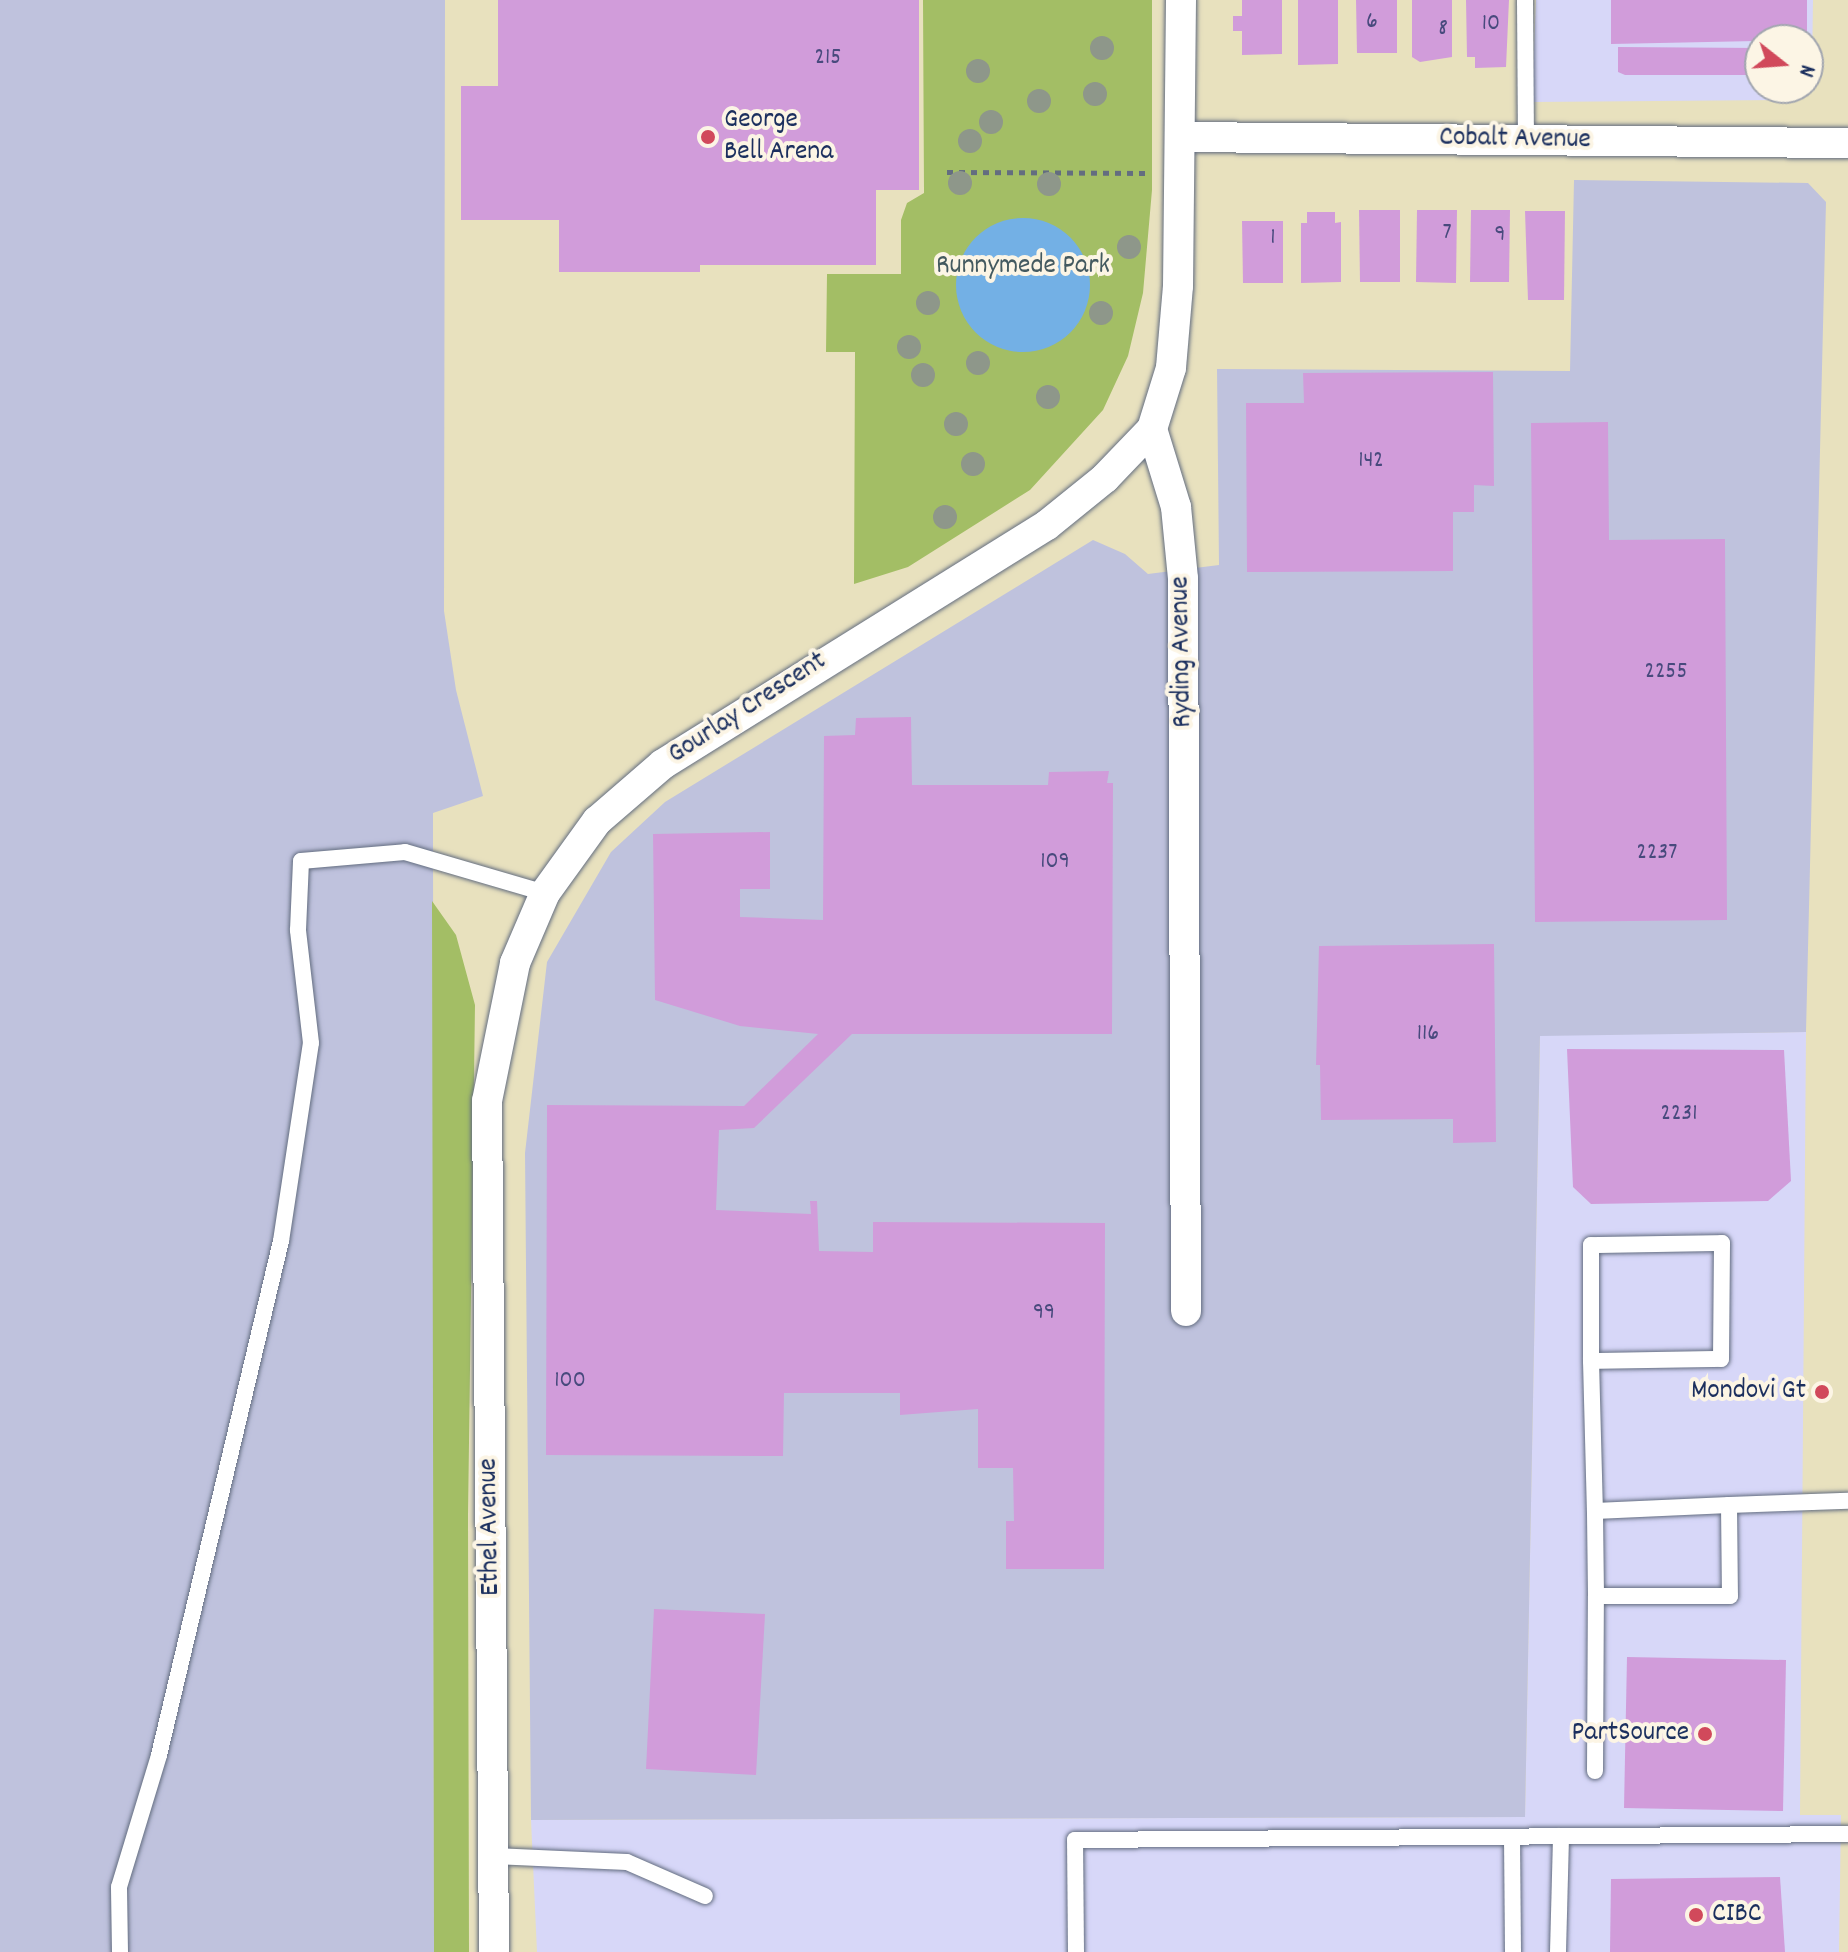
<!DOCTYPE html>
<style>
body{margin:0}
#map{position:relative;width:1848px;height:1952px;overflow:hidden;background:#e8e1be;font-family:Dekko,sans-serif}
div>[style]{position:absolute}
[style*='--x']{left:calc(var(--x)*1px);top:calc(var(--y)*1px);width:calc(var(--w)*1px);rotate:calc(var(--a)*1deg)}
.built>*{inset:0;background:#d7d7f8}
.industrial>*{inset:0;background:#bfc2dd}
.green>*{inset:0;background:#a3be65}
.water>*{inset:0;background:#73b0e5}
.round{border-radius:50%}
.building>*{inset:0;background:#d19cda}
.path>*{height:5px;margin-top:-2.5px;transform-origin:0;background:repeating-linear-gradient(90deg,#636d80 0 6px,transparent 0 12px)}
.roads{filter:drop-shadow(0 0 2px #636d80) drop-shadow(0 0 2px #636d80)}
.service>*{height:16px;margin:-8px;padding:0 8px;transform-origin:8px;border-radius:8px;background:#fff}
.minor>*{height:30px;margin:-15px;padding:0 15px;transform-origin:15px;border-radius:15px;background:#fff}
.trees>*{width:24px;height:24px;margin:-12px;border-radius:50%;background:#8e978a}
.dots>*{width:22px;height:22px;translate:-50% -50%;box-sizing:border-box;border:4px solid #fcf5e5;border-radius:50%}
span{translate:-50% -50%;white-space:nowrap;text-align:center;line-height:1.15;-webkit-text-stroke:8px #fcf5e5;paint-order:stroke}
.number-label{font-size:24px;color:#484a7d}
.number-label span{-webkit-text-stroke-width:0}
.poi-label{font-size:28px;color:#1b2f5e}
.left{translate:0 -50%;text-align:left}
.right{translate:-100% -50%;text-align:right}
.street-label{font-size:28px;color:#1b2f5e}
.park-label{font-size:28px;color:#445a60}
.north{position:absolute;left:1744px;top:24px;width:80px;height:80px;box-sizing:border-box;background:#fcf5e5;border:2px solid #a2a6af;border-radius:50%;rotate:107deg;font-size:22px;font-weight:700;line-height:32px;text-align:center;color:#1b2f5e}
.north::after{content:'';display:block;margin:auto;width:28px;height:36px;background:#d1495b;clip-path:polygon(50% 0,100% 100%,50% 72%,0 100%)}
</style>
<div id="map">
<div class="built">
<i style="clip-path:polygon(1536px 0,1813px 0,1812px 71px,1808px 86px,1808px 40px,1760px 40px,1760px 88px,1806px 91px,1791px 100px,1532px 102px)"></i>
<i style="clip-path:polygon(1806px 1032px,1800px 1815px,1841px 1815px,1839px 1952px,537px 1952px,531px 1820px,1525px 1817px,1540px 1035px)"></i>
</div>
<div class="industrial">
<i style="clip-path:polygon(0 0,445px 0,444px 611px,456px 690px,483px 796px,433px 813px,434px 1952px,0 1952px)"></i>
<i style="clip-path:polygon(1574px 180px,1808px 183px,1826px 202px,1806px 1032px,1540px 1036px,1525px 1817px,531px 1820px,525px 1153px,547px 962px,611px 852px,665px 802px,1093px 540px,1125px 554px,1148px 574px,1219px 565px,1217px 369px,1570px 371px)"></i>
</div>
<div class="green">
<i style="clip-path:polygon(923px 0,1152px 0,1152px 190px,1143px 293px,1128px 356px,1103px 410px,1030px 490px,908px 567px,854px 584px,855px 352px,826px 352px,827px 274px,901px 274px,901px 220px,907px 203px,924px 193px)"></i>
<i style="clip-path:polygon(432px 901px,456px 935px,475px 1005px,468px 1515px,469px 1952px,434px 1952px)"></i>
</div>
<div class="water">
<i class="round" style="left:956px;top:218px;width:134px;height:134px"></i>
</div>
<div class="building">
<i style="clip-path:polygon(498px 0,919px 0,919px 190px,876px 190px,876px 265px,700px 265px,700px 272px,559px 272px,559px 220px,461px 220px,461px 86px,498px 86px)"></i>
<i style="clip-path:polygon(1242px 0,1282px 0,1282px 54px,1242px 55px,1242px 31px,1233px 31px,1233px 16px,1242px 16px)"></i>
<i style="clip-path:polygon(1298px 0,1338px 0,1338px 64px,1298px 65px)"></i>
<i style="clip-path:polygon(1356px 0,1397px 0,1397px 53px,1357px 53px)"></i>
<i style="clip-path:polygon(1412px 0,1452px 0,1452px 57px,1420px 62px,1412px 57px)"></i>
<i style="clip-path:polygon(1466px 0,1509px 0,1506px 67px,1475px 68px,1475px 57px,1467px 57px)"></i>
<i style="clip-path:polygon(1611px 0,1807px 0,1807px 40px,1611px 44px)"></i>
<i style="clip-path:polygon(1618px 47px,1760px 48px,1760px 75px,1625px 75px,1618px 72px)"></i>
<i style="clip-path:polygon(1359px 210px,1400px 210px,1400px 282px,1360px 282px)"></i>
<i style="clip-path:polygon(1417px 210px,1457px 210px,1456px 283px,1416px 282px)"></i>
<i style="clip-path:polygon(1471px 210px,1510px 210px,1509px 282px,1470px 282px)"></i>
<i style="clip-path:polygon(1525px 211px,1565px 211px,1564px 300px,1528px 300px)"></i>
<i style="clip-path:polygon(1307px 212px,1335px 212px,1335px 223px,1341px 222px,1341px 282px,1301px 283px,1301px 223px,1307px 223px)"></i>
<i style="clip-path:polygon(1242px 221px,1283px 221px,1283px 283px,1243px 283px)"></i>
<i style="clip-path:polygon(1493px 372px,1494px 486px,1474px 485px,1474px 512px,1453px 512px,1453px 571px,1247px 572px,1246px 403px,1304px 403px,1303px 373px)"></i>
<i style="clip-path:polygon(1608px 422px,1609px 540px,1725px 539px,1727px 920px,1535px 922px,1531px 423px)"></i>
<i style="clip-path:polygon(911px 717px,912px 785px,1048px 785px,1049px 772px,1109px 771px,1107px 783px,1113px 783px,1112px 1034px,852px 1034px,754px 1128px,719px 1130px,716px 1210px,811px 1214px,810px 1201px,817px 1201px,819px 1251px,873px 1252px,873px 1222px,1105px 1223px,1104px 1569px,1006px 1569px,1006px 1521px,1014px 1521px,1013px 1468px,978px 1468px,978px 1409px,900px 1415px,900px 1393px,784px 1393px,783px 1456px,546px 1455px,547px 1105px,744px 1106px,818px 1034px,740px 1026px,655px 1000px,653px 834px,770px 832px,770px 889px,740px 889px,740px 917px,823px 920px,824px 736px,855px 735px,856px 718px)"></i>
<i style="clip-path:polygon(1494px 944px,1496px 1142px,1453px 1143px,1453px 1119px,1321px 1120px,1320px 1065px,1316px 1065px,1319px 946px)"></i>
<i style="clip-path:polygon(1567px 1049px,1784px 1050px,1791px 1181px,1768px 1201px,1591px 1204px,1573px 1187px)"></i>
<i style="clip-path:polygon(654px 1609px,765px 1614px,756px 1775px,646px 1769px)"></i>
<i style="clip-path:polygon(1627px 1657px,1786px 1660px,1783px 1811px,1624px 1808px)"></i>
<i style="clip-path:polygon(1780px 1877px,1785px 1952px,1610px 1952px,1611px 1879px)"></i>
</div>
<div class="path">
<i style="--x:947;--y:172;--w:198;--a:0.3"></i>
</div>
<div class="roads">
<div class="service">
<i style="--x:1525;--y:0;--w:140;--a:89.6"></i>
<i style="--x:1591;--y:1361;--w:130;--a:-0.9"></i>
<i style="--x:1721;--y:1359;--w:116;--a:-89.5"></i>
<i style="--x:1722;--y:1243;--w:131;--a:179.1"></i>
<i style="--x:1591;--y:1245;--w:116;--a:90"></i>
<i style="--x:1591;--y:1361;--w:150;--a:88.5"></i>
<i style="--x:1729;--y:1505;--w:91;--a:89.4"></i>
<i style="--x:1730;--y:1596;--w:134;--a:180"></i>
<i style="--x:1596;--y:1596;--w:85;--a:-90.7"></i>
<i style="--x:1595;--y:1511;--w:134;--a:-2.6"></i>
<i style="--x:1729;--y:1505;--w:83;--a:-2.1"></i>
<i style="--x:1812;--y:1502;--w:36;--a:-2"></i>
<i style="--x:1595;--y:1771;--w:175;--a:-89.7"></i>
<i style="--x:1512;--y:1837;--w:115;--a:89.5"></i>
<i style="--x:494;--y:1856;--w:133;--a:2.6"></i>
<i style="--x:627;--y:1862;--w:85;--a:23.6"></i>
<i style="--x:120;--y:1952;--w:65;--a:-90.9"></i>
<i style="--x:119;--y:1887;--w:138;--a:-73.1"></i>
<i style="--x:159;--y:1755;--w:528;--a:-76.65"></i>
<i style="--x:281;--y:1241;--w:200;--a:-81.4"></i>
<i style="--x:311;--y:1043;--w:114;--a:-96.6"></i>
<i style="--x:298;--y:930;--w:69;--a:-87.5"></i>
<i style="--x:301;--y:861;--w:104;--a:-4.9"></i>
<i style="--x:405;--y:852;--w:146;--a:16.3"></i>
<i style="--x:1076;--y:1952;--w:112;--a:-90.5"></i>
<i style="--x:1075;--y:1840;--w:773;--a:-0.44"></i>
<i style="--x:1558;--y:1952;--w:116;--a:-88.5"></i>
</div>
<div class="minor">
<i style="--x:1181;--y:0;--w:286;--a:90.6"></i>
<i style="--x:1178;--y:286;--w:82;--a:94.9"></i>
<i style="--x:1171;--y:368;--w:64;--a:107.3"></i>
<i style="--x:1152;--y:429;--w:82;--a:72.9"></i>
<i style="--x:1176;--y:507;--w:72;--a:84.4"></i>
<i style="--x:1183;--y:579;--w:732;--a:89.77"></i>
<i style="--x:1181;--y:137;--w:667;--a:0.52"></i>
<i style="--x:494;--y:1952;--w:851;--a:-90.47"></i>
<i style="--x:487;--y:1101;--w:141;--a:-78.5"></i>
<i style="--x:515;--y:963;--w:76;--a:-66.8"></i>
<i style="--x:545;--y:893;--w:89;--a:-54.2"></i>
<i style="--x:597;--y:821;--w:87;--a:-40.8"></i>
<i style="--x:663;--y:764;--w:452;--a:-31.9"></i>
<i style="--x:1047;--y:525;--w:75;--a:-39"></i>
<i style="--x:1105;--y:478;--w:68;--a:-46.2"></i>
</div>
</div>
<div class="trees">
<i style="left:1102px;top:48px"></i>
<i style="left:978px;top:71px"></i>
<i style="left:1095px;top:94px"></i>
<i style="left:1039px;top:101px"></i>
<i style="left:991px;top:122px"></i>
<i style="left:970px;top:141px"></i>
<i style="left:960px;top:183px"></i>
<i style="left:1049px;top:184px"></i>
<i style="left:1129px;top:247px"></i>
<i style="left:928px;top:303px"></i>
<i style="left:1101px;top:313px"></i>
<i style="left:909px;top:347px"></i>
<i style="left:978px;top:363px"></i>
<i style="left:923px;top:375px"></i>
<i style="left:1048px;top:397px"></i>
<i style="left:956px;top:424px"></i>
<i style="left:973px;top:464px"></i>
<i style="left:945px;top:517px"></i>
</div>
<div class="dots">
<i style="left:708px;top:137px;background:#d1495b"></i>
<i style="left:1822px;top:1392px;background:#d1495b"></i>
<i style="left:1705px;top:1734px;background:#d1495b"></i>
<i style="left:1696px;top:1915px;background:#d1495b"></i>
</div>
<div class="number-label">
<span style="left:1372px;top:23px">6</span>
<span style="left:1491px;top:25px">10</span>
<span style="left:1443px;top:30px">8</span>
<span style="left:828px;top:59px">215</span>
<span style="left:1447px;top:234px">7</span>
<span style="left:1500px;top:236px">9</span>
<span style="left:1273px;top:239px">1</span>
<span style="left:1371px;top:462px">142</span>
<span style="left:1666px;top:673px">2255</span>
<span style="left:1657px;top:854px">2237</span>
<span style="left:1055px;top:863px">109</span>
<span style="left:1428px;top:1035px">116</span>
<span style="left:1679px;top:1115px">2231</span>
<span style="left:1044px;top:1314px">99</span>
<span style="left:570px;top:1382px">100</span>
</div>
<div class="poi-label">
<span class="left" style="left:724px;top:137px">George<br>Bell Arena</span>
<span class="right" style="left:1806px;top:1392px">Mondovi Gt</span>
<span class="right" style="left:1689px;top:1734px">PartSource</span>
<span class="left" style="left:1712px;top:1915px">CIBC</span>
</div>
<div class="street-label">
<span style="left:1515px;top:140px;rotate:1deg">Cobalt Avenue</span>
<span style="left:1183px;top:652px;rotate:-91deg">Ryding Avenue</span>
<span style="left:748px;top:709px;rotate:-33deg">Gourlay Crescent</span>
<span style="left:491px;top:1527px;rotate:-91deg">Ethel Avenue</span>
</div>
<div class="park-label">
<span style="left:1023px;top:267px">Runnymede Park</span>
</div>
<div class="north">N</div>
</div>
